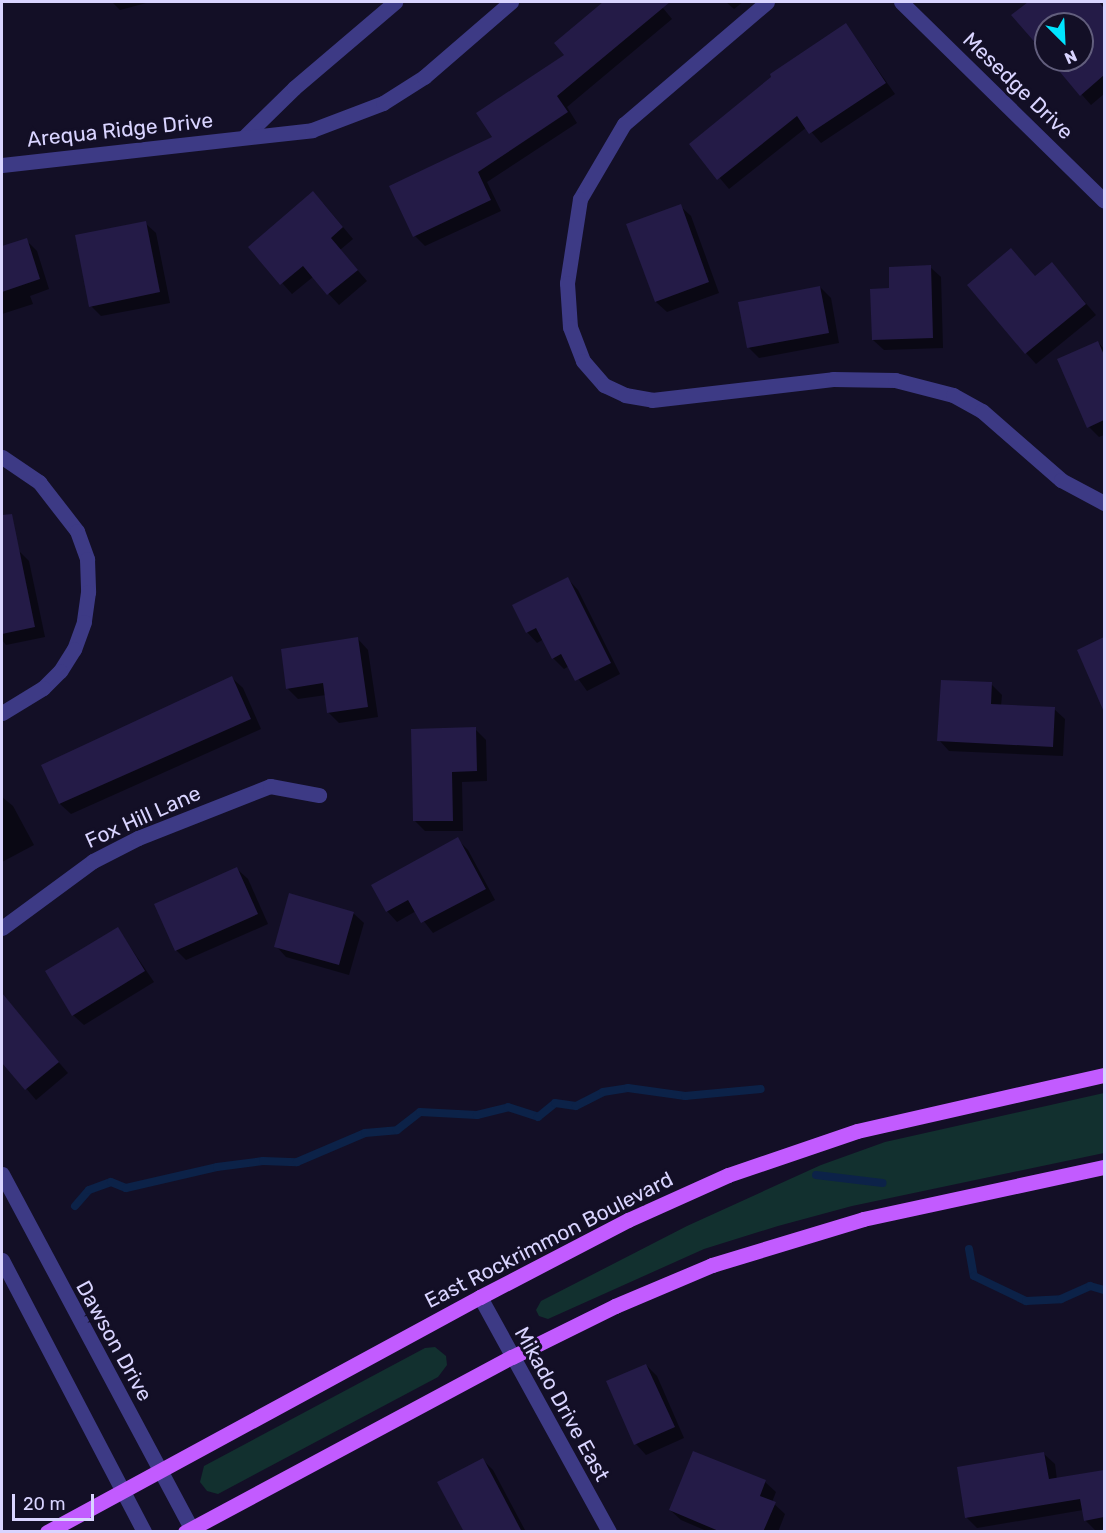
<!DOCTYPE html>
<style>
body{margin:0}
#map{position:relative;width:1106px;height:1533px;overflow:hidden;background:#130f26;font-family:Rubik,sans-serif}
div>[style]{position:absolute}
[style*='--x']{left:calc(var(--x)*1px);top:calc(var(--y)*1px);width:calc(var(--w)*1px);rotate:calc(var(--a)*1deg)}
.green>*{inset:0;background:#12302f}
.shadow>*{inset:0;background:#0007}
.stream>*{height:8px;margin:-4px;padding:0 4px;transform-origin:4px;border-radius:4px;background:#0c2248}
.building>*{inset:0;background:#241b47}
.minor>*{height:15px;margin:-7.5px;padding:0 7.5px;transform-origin:7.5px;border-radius:7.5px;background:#3d3a85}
.major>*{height:15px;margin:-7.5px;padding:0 7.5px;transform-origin:7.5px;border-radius:7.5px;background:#c25bff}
span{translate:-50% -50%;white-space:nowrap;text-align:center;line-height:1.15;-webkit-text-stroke:6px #130f26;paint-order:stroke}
.street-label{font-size:21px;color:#d9d4ff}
.frame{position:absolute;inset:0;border:3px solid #d9d4ff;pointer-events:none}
.north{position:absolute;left:1034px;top:12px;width:60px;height:60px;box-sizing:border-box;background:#130f26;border:2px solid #625e7d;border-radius:50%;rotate:156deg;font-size:16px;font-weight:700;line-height:24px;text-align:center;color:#d9d4ff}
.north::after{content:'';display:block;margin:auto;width:21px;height:27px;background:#00e5ff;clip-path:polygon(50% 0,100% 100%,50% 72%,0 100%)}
.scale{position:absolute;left:12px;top:1494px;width:82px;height:27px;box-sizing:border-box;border:3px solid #d9d4ff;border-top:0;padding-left:8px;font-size:18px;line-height:21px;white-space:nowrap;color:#d9d4ff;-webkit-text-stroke:4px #130f26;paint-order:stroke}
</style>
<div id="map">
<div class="green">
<i style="clip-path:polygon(1104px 1093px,1104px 1153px,852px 1206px,778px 1226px,704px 1249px,548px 1319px,539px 1316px,536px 1310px,541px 1301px,687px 1226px,821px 1165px,885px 1142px)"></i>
<i style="clip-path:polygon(435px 1347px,446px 1356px,447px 1365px,438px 1377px,218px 1494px,207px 1491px,200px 1482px,204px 1466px,425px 1348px)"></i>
</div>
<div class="shadow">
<i style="clip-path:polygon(112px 2px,150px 2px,120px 10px)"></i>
<i style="clip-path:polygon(605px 2px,658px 2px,672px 19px,567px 107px,577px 123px,487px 182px,501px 211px,425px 246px,415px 236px,567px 56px,556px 43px)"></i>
<i style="clip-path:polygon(726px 2px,743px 2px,734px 9px)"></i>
<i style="clip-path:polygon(1030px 2px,1099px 2px,1104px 8px,1104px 94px,1091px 105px,1051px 60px,1082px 60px,1082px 24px,1046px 24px,1046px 54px,1013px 15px)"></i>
<i style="clip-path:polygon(846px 25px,895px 94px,821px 143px,807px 127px,729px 189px,691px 144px)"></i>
<i style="clip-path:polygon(323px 203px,353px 239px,340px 250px,367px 281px,339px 305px,313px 277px,292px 294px,250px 247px)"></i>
<i style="clip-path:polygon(680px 206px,691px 216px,719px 293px,667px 312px,656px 302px,628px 225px)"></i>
<i style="clip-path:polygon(145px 223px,156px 233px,170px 303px,101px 316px,91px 306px)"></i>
<i style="clip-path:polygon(26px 240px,37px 251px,49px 289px,30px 296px,33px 304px,2px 314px,2px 248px)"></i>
<i style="clip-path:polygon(1052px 264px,1096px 315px,1036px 364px,1026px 353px,1036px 277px)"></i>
<i style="clip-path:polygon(930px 267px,941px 277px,943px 348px,884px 350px,873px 340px,891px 290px)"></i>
<i style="clip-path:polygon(820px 287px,831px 298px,839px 343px,759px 358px,749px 348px)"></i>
<i style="clip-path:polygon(1098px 342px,1104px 349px,1104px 435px,1099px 437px,1089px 427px)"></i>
<i style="clip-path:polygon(19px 551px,29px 561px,45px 637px,6px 645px,2px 640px,2px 554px)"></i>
<i style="clip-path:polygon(568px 579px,578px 590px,620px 674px,587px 691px,569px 666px,564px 669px,553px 658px,544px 639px,537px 643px,527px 632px)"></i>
<i style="clip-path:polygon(358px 639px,368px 650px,378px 717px,339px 723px,328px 712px,326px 695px,298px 699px,287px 688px)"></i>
<i style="clip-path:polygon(1104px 639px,1104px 708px,1079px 651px)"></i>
<i style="clip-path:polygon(232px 678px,243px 688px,261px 729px,71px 814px,60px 804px,43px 766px)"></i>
<i style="clip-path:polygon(991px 684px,1002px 695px,1001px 706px,1054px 709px,1065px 719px,1063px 756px,949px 751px,939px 740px)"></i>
<i style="clip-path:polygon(475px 729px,486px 740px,487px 781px,462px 782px,463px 831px,425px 831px,415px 821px)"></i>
<i style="clip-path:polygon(2px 797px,13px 806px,34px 845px,2px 862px)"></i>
<i style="clip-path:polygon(457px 839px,468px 850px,495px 900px,433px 933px,416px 911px,397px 922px,387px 911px)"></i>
<i style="clip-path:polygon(237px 869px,248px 879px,268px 924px,186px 960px,176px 950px)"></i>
<i style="clip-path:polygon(353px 913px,364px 923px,349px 975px,286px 957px,276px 946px)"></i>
<i style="clip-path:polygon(118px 929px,154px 982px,84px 1025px,73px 1015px)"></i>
<i style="clip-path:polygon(12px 1008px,68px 1073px,36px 1100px,2px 1060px,2px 1017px)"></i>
<i style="clip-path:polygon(646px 1365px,657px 1376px,684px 1438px,646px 1455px,636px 1444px,608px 1382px)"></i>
<i style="clip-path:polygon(1044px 1454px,1055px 1464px,1057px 1480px,1104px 1472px,1104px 1529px,1096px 1531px,1085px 1520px,1083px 1510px,977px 1528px,967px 1518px,958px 1468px)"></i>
<i style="clip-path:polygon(482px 1459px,493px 1470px,526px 1532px,465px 1532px)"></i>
<i style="clip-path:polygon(765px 1482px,776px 1492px,772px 1502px,785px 1514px,778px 1532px,709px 1532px,681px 1520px,670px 1510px)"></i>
</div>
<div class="stream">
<i style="--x:816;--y:1175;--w:67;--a:6.8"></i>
<i style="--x:75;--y:1206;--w:21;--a:-49"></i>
<i style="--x:89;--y:1190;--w:23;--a:-20"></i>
<i style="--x:111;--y:1182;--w:16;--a:22"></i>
<i style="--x:126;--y:1188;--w:93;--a:-13"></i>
<i style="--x:217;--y:1167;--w:46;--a:-7.4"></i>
<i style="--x:263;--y:1161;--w:34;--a:2"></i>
<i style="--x:297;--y:1162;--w:74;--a:-23.1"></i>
<i style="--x:365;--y:1133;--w:32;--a:-5"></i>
<i style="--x:397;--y:1130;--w:29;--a:-38"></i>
<i style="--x:420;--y:1112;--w:57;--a:3"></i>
<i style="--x:477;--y:1115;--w:32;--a:-14"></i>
<i style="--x:508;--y:1107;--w:32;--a:18"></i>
<i style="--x:538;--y:1117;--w:22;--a:-39"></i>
<i style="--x:555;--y:1103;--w:21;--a:8"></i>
<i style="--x:576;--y:1106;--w:30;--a:-27"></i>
<i style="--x:603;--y:1092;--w:25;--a:-9"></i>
<i style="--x:628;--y:1088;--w:58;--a:8"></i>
<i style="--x:685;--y:1096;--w:76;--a:-5.3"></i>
<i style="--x:969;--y:1249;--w:27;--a:80"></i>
<i style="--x:974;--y:1276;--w:58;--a:25.7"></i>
<i style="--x:1026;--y:1301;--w:35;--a:-3"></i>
<i style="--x:1061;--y:1299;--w:32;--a:-24"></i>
<i style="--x:1090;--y:1286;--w:15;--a:16"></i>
</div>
<div class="building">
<i style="clip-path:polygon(603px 2px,670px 2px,557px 96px,568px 112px,478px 172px,491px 200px,413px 237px,389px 186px,492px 137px,476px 113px,564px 55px,554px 43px)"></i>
<i style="clip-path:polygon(1028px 2px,1099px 2px,1104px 8px,1104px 75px,1080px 96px,1050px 60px,1082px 60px,1082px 24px,1046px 24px,1046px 55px,1011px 15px)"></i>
<i style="clip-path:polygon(846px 23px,886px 83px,809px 134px,797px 116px,717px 180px,689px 144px,771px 77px,770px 74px)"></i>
<i style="clip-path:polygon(313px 191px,343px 227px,331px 238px,358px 270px,327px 295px,303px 266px,280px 285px,248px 247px)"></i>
<i style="clip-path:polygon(681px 204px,709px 282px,655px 302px,626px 224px)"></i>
<i style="clip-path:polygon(146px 221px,160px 292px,89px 307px,75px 235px)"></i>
<i style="clip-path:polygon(27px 238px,40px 279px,2px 292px,2px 246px)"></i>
<i style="clip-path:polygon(1011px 248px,1035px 276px,1052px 262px,1086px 304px,1025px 354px,967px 285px)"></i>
<i style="clip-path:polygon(931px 265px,933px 338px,872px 340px,870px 289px,889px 288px,889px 267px)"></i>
<i style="clip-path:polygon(820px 286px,829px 333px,747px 348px,738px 302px)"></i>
<i style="clip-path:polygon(1098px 341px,1104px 355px,1104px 420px,1087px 428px,1057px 359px)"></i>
<i style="clip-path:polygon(12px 514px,35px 627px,2px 634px,2px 515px)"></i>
<i style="clip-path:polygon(568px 577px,611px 663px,575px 681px,561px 654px,552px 659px,536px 628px,526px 633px,512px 605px)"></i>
<i style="clip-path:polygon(358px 637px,368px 707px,327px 713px,323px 683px,286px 689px,281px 649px)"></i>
<i style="clip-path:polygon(1104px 637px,1104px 712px,1077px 650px)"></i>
<i style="clip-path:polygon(232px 676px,251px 719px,59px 804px,41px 765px)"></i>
<i style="clip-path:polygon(941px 680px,992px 682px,991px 704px,1055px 707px,1053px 747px,937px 741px)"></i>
<i style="clip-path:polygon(476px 727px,477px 771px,452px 772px,453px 821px,413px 821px,411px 729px)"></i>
<i style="clip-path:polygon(458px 837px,486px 889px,421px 923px,408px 900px,386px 912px,371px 885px)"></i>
<i style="clip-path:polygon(237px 867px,258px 914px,175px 951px,154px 904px)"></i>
<i style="clip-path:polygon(289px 893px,354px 912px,339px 965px,274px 947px)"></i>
<i style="clip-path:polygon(118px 927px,145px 971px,72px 1016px,45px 971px)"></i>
<i style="clip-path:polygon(2px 993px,59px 1062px,25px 1090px,2px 1063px)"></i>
<i style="clip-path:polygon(646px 1364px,675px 1427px,634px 1445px,606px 1381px)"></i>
<i style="clip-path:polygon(693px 1451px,766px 1480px,760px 1496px,776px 1502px,763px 1532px,721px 1532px,669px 1510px)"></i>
<i style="clip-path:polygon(1044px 1452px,1049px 1479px,1104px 1470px,1104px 1517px,1084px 1521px,1080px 1499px,965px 1518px,957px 1467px)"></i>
<i style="clip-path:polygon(483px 1458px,522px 1532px,464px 1532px,437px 1482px)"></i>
</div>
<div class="minor">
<i style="--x:767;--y:2;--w:188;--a:139.5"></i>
<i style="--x:624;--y:124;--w:87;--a:120.4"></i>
<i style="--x:580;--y:199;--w:85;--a:98.8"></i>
<i style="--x:567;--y:283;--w:44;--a:86.1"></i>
<i style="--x:570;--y:327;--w:36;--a:69"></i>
<i style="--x:583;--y:361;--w:32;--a:49"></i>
<i style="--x:604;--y:385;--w:23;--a:25"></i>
<i style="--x:625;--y:395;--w:27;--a:10"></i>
<i style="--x:652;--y:400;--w:182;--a:-6.6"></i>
<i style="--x:833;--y:379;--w:62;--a:0.9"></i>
<i style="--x:895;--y:380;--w:60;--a:14.5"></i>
<i style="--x:953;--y:395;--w:33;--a:29"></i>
<i style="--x:982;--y:411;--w:105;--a:41.1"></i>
<i style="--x:1061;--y:480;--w:49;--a:28.1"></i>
<i style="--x:901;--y:2;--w:284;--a:44.4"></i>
<i style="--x:244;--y:137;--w:70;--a:-44.4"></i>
<i style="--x:294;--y:88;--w:133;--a:-40.4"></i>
<i style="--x:2;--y:165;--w:312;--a:-6.4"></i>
<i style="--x:312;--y:130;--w:76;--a:-20.8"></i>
<i style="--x:383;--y:103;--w:49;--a:-32.4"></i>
<i style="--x:424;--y:77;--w:115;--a:-40.8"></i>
<i style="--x:2;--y:457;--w:45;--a:34"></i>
<i style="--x:39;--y:482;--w:62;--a:52.2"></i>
<i style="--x:77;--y:531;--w:30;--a:70"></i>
<i style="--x:87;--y:559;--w:33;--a:88"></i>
<i style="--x:88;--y:592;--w:30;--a:98"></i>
<i style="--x:84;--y:622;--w:29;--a:110"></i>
<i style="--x:74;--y:649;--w:26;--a:122"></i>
<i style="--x:60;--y:671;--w:24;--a:135"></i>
<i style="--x:43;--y:688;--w:48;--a:148.6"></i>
<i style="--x:2;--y:928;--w:113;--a:-36.4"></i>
<i style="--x:93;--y:861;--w:51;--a:-27.1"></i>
<i style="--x:138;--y:838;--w:142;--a:-21.5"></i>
<i style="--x:270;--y:786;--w:50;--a:10.4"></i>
<i style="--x:2;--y:1174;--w:401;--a:61.9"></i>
<i style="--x:2;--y:1260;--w:307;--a:62.4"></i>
<i style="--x:480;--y:1297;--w:268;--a:61.2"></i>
</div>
<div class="major">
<i style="--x:47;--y:1532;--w:493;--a:-28.5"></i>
<i style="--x:480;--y:1297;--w:167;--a:-27.5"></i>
<i style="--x:628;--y:1220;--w:110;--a:-24.2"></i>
<i style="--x:728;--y:1175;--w:136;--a:-18.8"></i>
<i style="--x:857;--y:1131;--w:253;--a:-12.8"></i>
<i style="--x:185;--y:1532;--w:371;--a:-28.2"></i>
<i style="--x:512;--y:1357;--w:115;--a:-26.3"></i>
<i style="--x:615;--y:1306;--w:105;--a:-22.9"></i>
<i style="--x:712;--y:1265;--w:158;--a:-16.9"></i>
<i style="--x:863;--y:1219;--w:247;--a:-12.2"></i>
</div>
<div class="street-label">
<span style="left:1018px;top:86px;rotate:44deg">Mesedge Drive</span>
<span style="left:120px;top:130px;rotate:-6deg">Arequa Ridge Drive</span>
<span style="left:143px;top:817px;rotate:-24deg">Fox Hill Lane</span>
<span style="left:549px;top:1240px;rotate:-27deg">East Rockrimmon Boulevard</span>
<span style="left:114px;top:1341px;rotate:61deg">Dawson Drive</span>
<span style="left:562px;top:1404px;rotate:61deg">Mikado Drive East</span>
</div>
<div class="frame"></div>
<div class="north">N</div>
<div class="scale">20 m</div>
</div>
